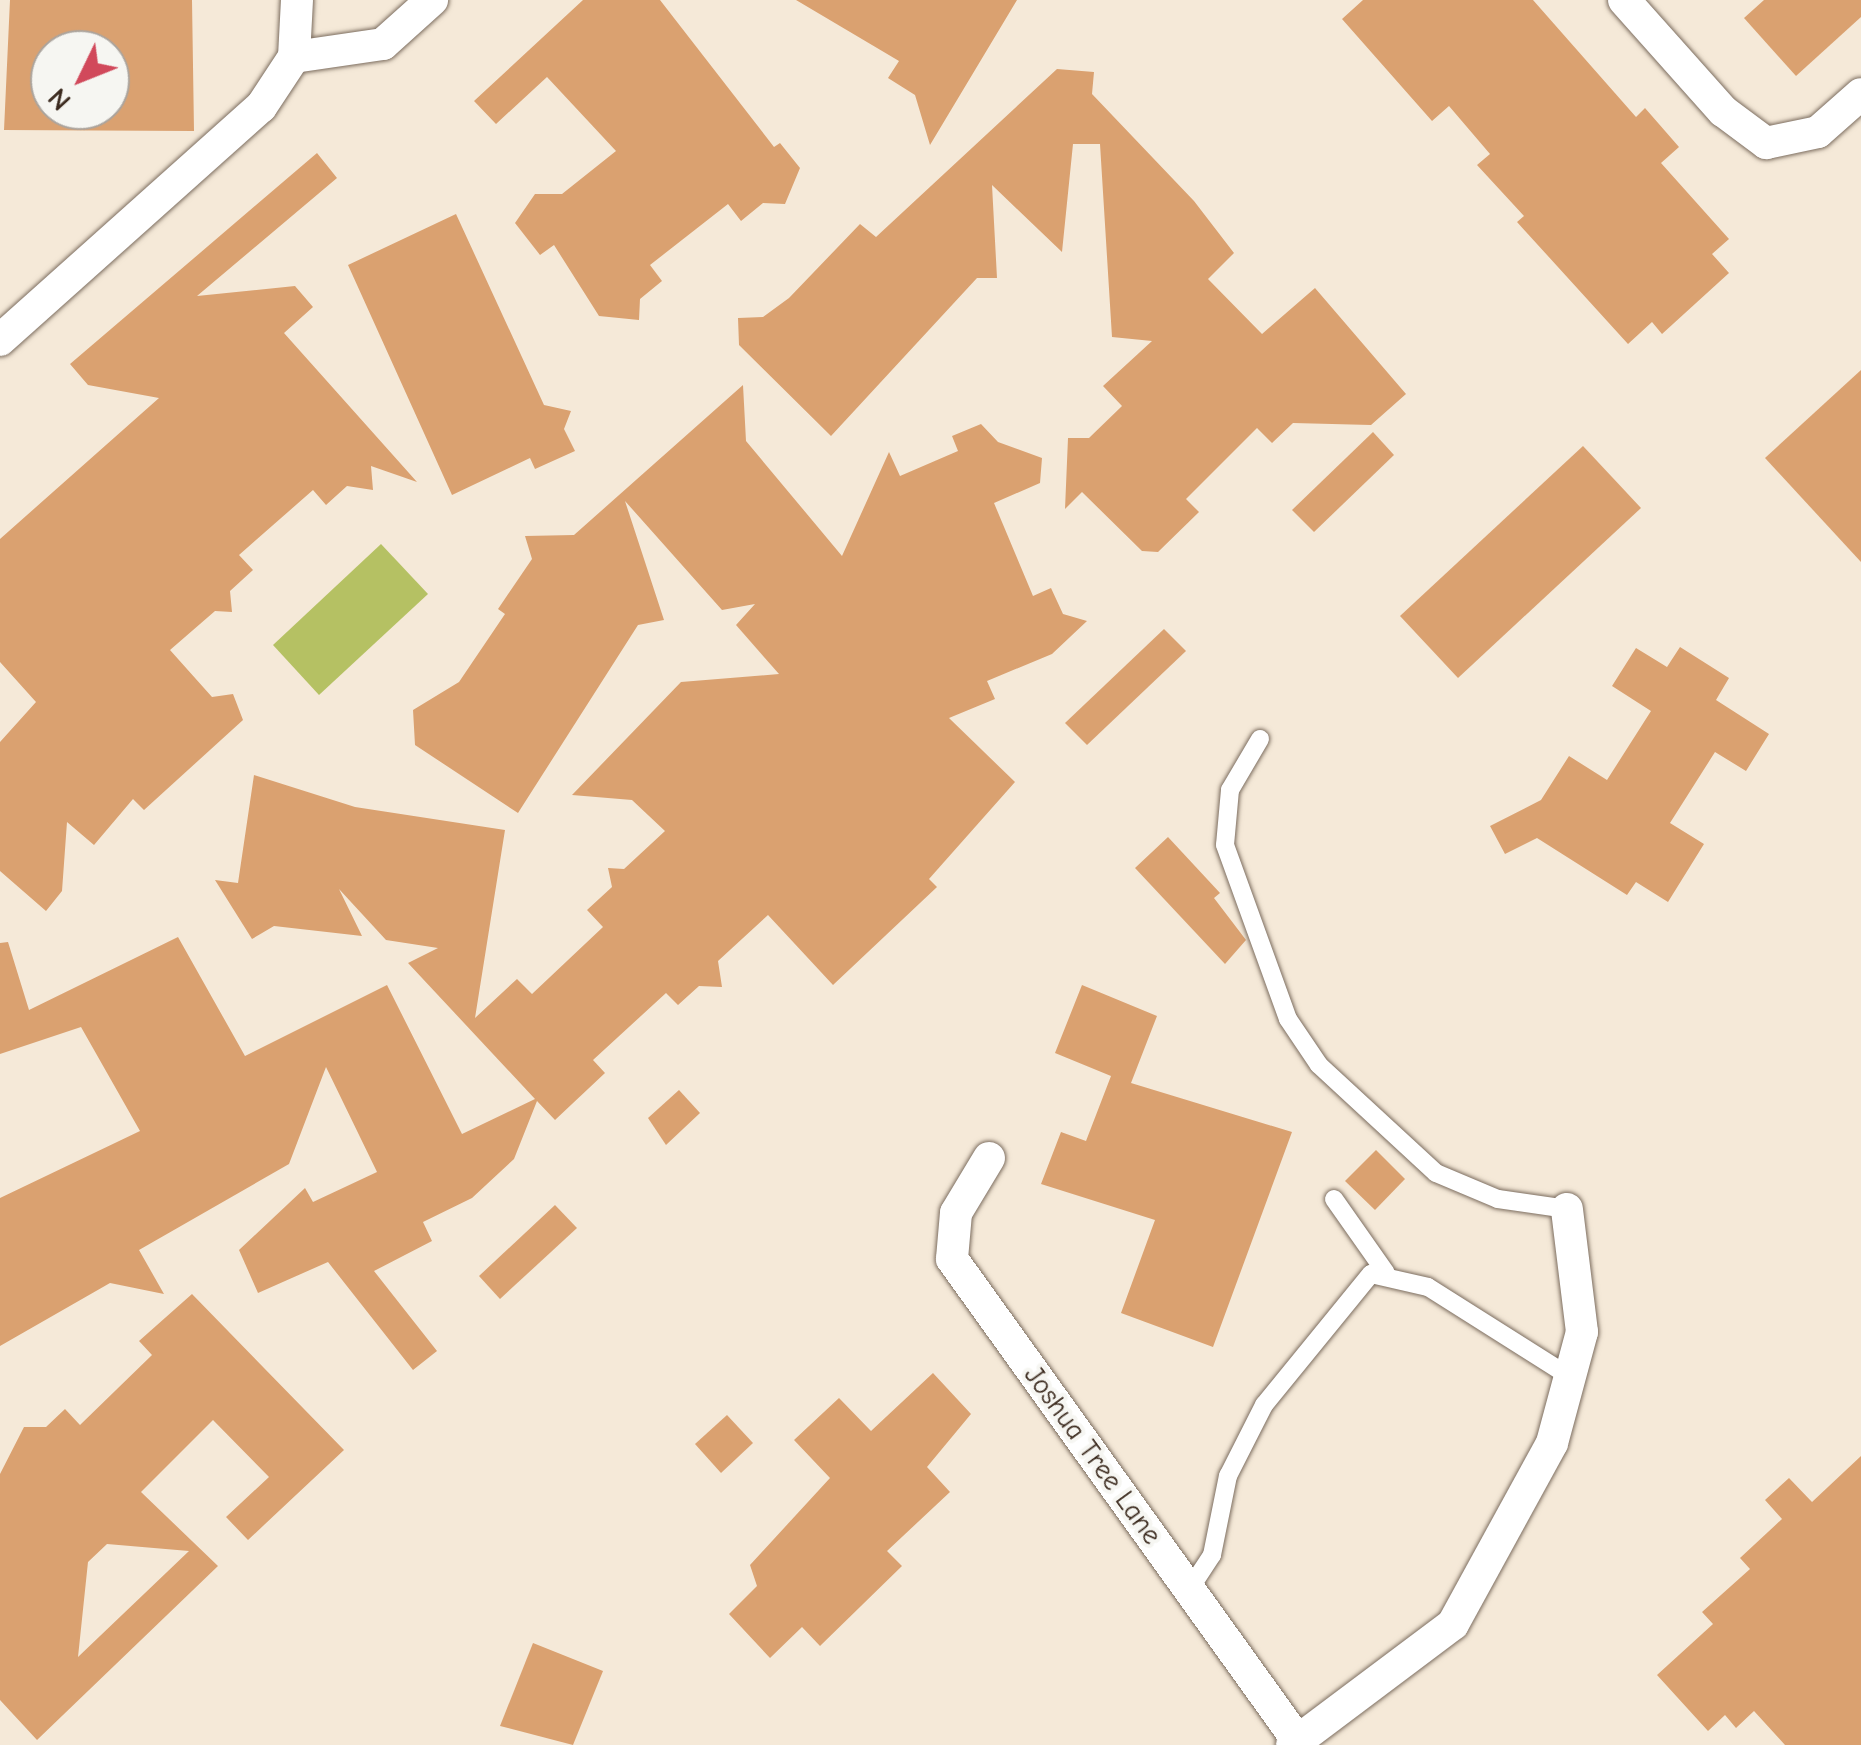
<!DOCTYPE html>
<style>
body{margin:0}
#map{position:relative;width:1861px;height:1745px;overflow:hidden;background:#f5e9d8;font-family:"Comic Neue",sans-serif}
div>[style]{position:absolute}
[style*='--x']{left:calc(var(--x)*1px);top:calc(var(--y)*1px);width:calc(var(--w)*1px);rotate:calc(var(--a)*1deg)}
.green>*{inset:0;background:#b5c163}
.building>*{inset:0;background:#daa170}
.roads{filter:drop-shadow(0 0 2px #7c6d5f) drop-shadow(0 0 2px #7c6d5f)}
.service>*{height:18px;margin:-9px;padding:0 9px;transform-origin:9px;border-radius:9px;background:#fff}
.minor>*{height:32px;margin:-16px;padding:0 16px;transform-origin:16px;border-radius:16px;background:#fff}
span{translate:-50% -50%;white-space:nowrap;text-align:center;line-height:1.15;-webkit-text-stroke:8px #f6f6f2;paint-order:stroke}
.street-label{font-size:28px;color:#3b2a1e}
.north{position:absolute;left:30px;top:30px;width:100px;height:100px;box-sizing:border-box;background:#f6f6f2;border:2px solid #aba49d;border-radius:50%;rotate:227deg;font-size:28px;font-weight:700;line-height:40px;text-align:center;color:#3b2a1e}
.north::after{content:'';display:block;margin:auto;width:35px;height:45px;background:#d1495b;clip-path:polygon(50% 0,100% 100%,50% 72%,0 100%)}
</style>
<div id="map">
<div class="green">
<i style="clip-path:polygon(381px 544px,428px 594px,319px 695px,273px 645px)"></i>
</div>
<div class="building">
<i style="clip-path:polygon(evenodd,10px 0,192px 0,194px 131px,4px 130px,10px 0,50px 50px,110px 50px,110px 110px,50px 110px,50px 50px)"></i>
<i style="clip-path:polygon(583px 0,660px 0,774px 147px,780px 143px,800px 168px,785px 204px,763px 203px,741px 221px,728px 204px,650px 265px,662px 281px,640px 299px,639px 320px,599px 316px,554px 245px,540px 255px,515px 223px,535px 194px,562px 194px,616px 151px,547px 77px,496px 124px,474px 101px)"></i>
<i style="clip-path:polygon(796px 0,1017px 0,930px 145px,915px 95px,888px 78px,899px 61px)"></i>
<i style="clip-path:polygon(1363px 0,1533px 0,1636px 117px,1645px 108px,1679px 147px,1661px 163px,1729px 239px,1712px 254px,1729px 273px,1662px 334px,1652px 322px,1628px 344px,1517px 222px,1524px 216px,1477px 165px,1490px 154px,1449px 106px,1432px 121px,1342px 19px)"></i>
<i style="clip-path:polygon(1764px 0,1861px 0,1861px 17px,1796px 76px,1744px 18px)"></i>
<i style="clip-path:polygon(1057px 69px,1094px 72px,1092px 94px,1194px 201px,1234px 253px,1208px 279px,1262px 334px,1315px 288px,1406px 394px,1371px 425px,1293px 423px,1272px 443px,1257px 428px,1186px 499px,1199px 512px,1158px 552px,1142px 551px,1082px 492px,1065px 509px,1068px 438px,1089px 438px,1122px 406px,1103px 386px,1152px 341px,1112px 337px,1100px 144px,1073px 144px,1062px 252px,992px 185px,997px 278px,977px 278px,831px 436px,739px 345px,738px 318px,763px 317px,789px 298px,860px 224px,876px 237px)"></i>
<i style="clip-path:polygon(317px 153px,337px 178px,197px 296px,295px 286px,313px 307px,284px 333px,417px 482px,371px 466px,373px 490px,347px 486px,326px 505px,313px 490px,239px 555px,253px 570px,230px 591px,232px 612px,215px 611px,170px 650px,212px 697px,233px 694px,243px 720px,144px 810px,133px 799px,94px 845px,67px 822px,62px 891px,46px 911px,0 871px,0 742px,36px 702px,0 662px,0 539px,159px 398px,88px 385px,70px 364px)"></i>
<i style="clip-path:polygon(456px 214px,544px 405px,571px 411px,564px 429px,575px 451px,535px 469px,530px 458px,452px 495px,348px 265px)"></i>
<i style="clip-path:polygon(1861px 370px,1861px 562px,1765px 458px)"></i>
<i style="clip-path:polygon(743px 385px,746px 441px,842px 556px,889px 452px,900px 476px,958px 451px,952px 436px,981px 424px,998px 442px,1042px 458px,1040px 483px,994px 503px,1033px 596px,1051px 588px,1063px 614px,1087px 621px,1052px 654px,987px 681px,995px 699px,949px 718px,1015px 782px,929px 879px,937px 887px,833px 985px,768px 915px,718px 961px,722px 987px,699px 986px,678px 1005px,666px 993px,593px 1060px,605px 1073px,555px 1120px,537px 1101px,514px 1159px,472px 1198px,423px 1222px,432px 1241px,374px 1271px,437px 1351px,413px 1370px,328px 1262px,258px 1293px,239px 1250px,305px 1188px,313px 1202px,377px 1172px,326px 1067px,289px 1164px,139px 1250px,164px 1294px,110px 1283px,0 1346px,0 1198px,140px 1131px,81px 1027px,0 1054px,0 943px,8px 942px,29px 1010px,178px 937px,245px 1056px,387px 985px,462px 1134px,535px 1099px,408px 963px,438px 948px,386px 940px,339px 889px,362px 936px,274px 926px,252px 939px,215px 880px,238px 883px,254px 775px,355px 807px,505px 830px,475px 1018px,517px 979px,532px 994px,603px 927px,587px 910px,612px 887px,608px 868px,624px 869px,665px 831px,632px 800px,572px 795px,681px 682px,779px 674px,736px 625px,755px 604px,722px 610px,625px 501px,664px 620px,638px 625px,518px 813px,415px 745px,413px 710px,459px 682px,505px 614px,498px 609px,532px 559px,525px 536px,574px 535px)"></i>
<i style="clip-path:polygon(1373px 432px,1394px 455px,1314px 532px,1292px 510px)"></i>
<i style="clip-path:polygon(1583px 446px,1641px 508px,1458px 678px,1400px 616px)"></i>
<i style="clip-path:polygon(1164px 629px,1186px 651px,1087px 745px,1065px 723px)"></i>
<i style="clip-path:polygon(1680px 647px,1729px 678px,1716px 700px,1769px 734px,1746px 771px,1715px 752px,1670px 823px,1704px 844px,1668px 902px,1636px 882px,1627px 895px,1537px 838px,1505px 854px,1490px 826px,1541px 800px,1569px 756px,1607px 780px,1651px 711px,1612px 686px,1636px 648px,1667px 667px)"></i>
<i style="clip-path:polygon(1168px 837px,1220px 893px,1214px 898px,1246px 940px,1225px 964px,1135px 868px)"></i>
<i style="clip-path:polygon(1082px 985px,1157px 1016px,1131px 1083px,1292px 1132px,1213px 1347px,1121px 1313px,1155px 1220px,1041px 1184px,1061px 1132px,1086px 1141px,1111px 1076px,1055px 1053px)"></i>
<i style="clip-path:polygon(679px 1090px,700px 1113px,666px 1145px,648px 1118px)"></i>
<i style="clip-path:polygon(1376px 1150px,1405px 1179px,1375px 1210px,1345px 1181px)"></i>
<i style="clip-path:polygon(555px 1205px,577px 1228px,500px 1299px,479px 1276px)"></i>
<i style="clip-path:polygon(evenodd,192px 1294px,344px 1450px,248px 1540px,226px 1517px,269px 1477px,213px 1420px,141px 1492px,218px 1566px,37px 1740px,0 1700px,0 1474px,24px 1427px,46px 1427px,65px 1409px,80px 1425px,152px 1355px,139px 1341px,192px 1294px,107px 1544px,189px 1551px,78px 1657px,88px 1562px,107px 1544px)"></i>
<i style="clip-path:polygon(933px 1373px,971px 1414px,927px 1467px,950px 1492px,887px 1551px,902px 1566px,820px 1646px,802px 1627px,770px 1658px,729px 1614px,757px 1586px,750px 1565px,830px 1478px,794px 1440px,839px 1398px,871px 1431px)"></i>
<i style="clip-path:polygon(727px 1415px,753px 1443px,721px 1473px,695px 1444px)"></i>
<i style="clip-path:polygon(1861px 1456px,1861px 1745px,1785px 1745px,1754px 1711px,1736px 1728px,1725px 1715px,1708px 1731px,1657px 1675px,1713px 1624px,1702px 1612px,1750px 1569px,1740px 1558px,1782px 1519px,1765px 1500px,1789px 1478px,1812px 1502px)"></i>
<i style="clip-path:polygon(533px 1643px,603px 1671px,573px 1745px,500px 1726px)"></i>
</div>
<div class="roads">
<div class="service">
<i style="--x:1260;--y:739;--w:59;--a:120.5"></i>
<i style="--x:1230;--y:790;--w:55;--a:95.2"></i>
<i style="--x:1225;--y:845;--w:185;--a:70.1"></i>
<i style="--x:1288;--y:1019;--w:55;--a:56"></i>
<i style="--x:1319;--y:1065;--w:159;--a:42.7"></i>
<i style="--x:1436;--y:1173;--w:67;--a:22.8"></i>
<i style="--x:1498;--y:1199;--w:70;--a:8.2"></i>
<i style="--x:1334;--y:1199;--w:90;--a:54.9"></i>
<i style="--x:1189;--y:1590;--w:42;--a:-56.7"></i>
<i style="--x:1212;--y:1555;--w:81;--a:-78.6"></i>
<i style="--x:1228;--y:1476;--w:80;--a:-63.1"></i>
<i style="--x:1264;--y:1405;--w:169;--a:-50.8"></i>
<i style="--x:1371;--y:1274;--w:58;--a:12.8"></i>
<i style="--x:1428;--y:1287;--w:167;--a:32.3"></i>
</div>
<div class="minor">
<i style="--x:1624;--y:0;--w:149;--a:48.3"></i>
<i style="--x:1723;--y:111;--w:54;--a:36.7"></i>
<i style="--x:1766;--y:143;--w:53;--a:-11.9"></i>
<i style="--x:1818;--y:132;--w:57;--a:-41.5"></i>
<i style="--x:294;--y:57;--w:90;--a:-8.3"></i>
<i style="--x:383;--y:44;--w:66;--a:-41.9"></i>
<i style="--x:0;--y:340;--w:350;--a:-41.8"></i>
<i style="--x:261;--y:107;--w:60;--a:-56.6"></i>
<i style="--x:294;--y:57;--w:57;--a:-87"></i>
<i style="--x:989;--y:1158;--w:64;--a:121"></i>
<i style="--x:956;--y:1213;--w:46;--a:95"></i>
<i style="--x:952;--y:1259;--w:593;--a:54.33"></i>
<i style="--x:1292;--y:1745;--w:201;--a:-36.9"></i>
<i style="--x:1453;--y:1624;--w:206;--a:-61.3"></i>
<i style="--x:1552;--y:1443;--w:115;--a:-74.9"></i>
<i style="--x:1582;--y:1332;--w:124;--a:-97"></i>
</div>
</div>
<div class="street-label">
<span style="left:1093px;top:1455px;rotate:54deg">Joshua Tree Lane</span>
</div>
<div class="north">N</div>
</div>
